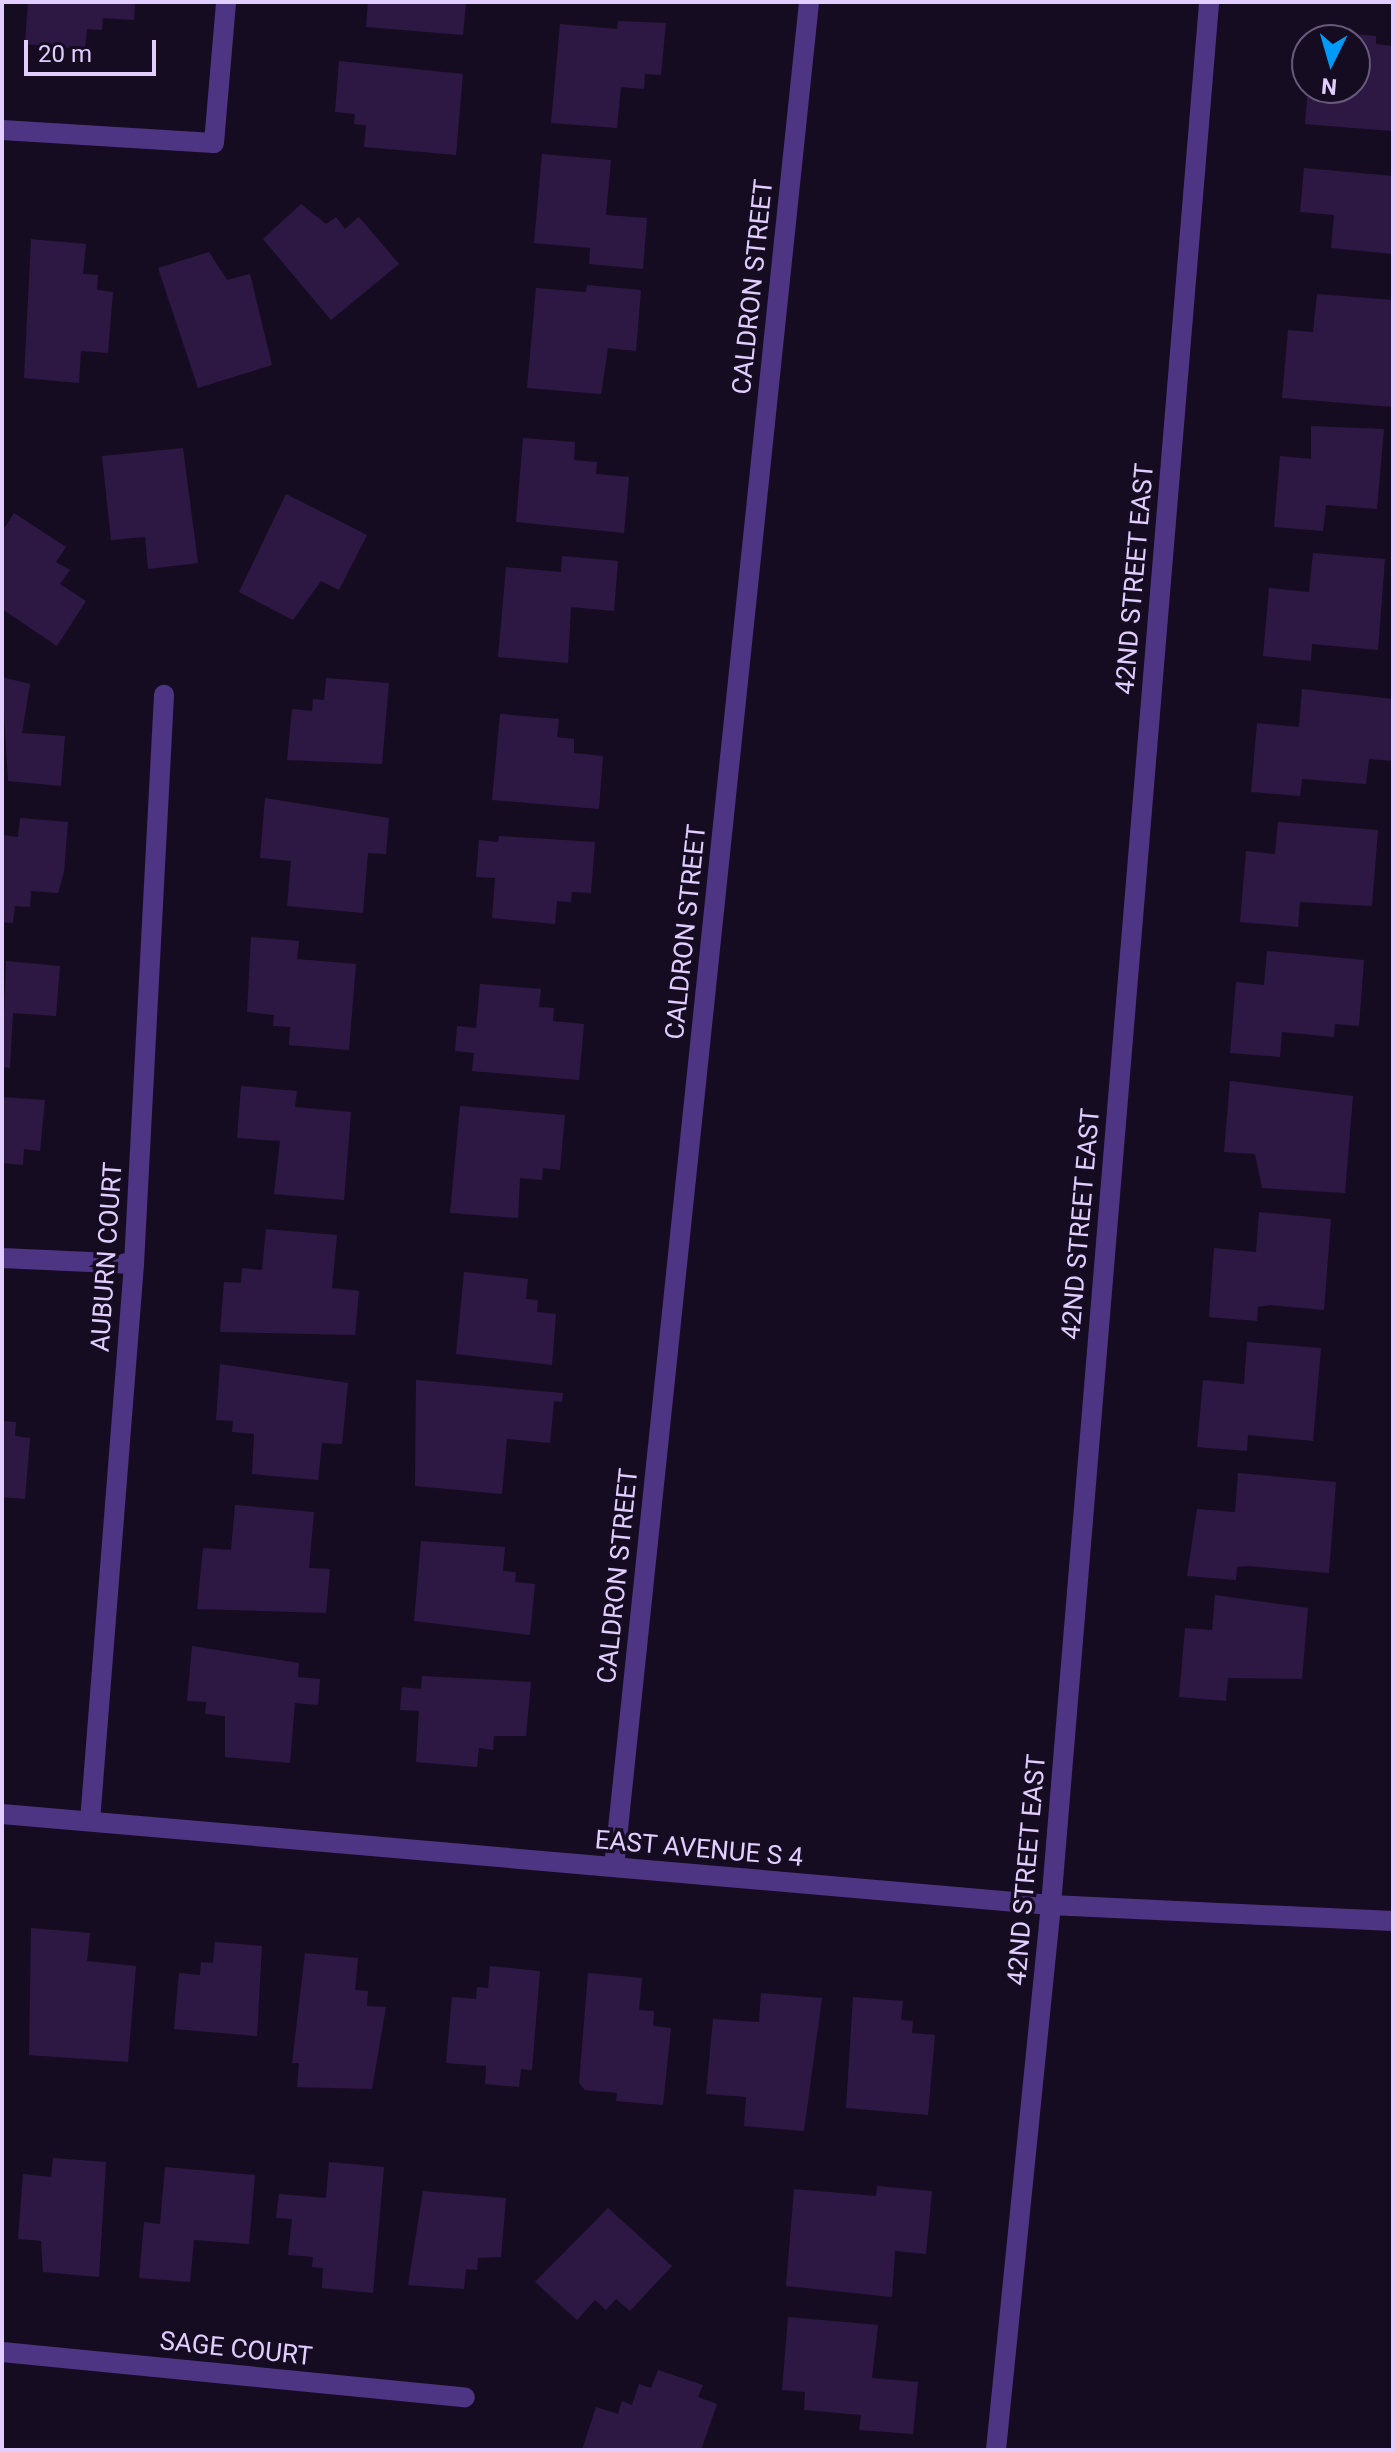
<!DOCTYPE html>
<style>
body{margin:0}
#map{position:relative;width:1395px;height:2452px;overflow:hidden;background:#160c22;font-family:Roboto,sans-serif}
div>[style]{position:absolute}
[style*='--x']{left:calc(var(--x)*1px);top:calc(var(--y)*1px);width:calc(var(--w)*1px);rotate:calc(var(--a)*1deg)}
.building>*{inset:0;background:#2d1844}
.street>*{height:20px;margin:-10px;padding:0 10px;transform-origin:10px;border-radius:10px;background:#4e3584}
span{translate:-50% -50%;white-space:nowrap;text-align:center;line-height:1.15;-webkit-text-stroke:7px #160c22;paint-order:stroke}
.street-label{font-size:26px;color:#e1ceff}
.frame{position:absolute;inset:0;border:4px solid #e1ceff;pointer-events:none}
.north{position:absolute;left:1291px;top:24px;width:80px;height:80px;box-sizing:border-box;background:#160c22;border:2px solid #675a7a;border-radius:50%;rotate:185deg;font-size:22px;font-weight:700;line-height:32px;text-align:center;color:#e1ceff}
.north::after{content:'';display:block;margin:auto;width:28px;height:36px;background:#009bf9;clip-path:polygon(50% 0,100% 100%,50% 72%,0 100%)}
.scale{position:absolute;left:24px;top:40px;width:132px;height:36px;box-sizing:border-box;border:4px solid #e1ceff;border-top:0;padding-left:10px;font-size:24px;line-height:28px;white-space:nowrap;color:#e1ceff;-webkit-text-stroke:6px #160c22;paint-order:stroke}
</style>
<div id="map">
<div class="building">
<i style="clip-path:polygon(28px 2px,135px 2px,134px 20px,103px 18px,102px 30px,87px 29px,85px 49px,25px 44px)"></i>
<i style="clip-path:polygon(368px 2px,466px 2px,463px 35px,366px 27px)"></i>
<i style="clip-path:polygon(618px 21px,666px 23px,661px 75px,645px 74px,644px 89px,621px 87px,617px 128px,551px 123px,560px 24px,617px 29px)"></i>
<i style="clip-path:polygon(1331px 32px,1376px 36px,1376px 44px,1393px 46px,1391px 131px,1305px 124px,1308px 88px,1355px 88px,1355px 40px,1330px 40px)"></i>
<i style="clip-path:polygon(339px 61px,463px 74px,456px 155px,364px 147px,366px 125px,354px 124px,355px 114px,335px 112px)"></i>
<i style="clip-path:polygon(542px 154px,611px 160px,606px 215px,647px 218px,643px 269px,589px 264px,590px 248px,534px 243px)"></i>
<i style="clip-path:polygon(1304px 168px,1393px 176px,1393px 254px,1331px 248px,1334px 215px,1300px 212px)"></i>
<i style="clip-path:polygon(301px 204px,326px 224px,336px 217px,345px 229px,359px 217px,399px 264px,331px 320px,263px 239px)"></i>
<i style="clip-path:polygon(31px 239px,86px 244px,83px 274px,98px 275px,97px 290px,113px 292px,108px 353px,81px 351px,79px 383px,24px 378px)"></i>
<i style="clip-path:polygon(209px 252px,227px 280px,250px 274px,272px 365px,198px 388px,158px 268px)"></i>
<i style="clip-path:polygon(587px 285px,641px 290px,636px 351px,608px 348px,601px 394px,527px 388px,536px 288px,586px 292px)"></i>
<i style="clip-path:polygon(1317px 294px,1393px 300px,1393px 407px,1282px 398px,1288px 330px,1313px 332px)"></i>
<i style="clip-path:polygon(1311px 426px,1384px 429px,1377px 509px,1326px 505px,1323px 531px,1274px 527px,1280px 456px,1311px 459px)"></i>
<i style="clip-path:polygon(523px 438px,575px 442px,574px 460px,597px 462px,596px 474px,629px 477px,624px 533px,516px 522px)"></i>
<i style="clip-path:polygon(183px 448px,198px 563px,148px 569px,145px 537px,111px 540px,102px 456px)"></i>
<i style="clip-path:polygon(286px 494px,367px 535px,339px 590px,321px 581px,293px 620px,239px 592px)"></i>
<i style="clip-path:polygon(14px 513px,66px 547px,56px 562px,70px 570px,60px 584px,86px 601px,57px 646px,2px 609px,2px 532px)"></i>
<i style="clip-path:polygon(1313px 553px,1385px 559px,1378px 650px,1312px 644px,1311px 661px,1263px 656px,1269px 588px,1309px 592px)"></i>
<i style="clip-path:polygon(562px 556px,618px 561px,614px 611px,571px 607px,568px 663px,498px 657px,506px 567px,561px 572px)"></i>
<i style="clip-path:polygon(2px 677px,30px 684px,22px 733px,65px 736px,61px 786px,8px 781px)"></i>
<i style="clip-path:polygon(326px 678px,389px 683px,382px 764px,287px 760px,292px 709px,312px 711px,313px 699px,324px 700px)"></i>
<i style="clip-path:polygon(1302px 689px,1393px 699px,1392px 761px,1369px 759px,1366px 784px,1302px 779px,1300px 796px,1251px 792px,1257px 723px,1299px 727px)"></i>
<i style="clip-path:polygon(500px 714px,559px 719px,557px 737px,574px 739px,574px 753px,603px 756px,599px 809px,492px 800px)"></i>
<i style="clip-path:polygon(265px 798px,389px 818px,386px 854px,368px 853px,363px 913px,287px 906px,291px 861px,260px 858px)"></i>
<i style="clip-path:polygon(20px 818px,68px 822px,64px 872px,58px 893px,31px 891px,30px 907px,15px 906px,13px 923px,2px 922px,2px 835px,18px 837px)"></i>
<i style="clip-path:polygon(1278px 822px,1378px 830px,1372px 906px,1300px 902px,1298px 927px,1240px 922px,1246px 851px,1275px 854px)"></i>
<i style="clip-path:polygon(499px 836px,595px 842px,591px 893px,572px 892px,571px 902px,557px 901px,555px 924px,492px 918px,495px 878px,476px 877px,479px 840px,498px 842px)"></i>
<i style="clip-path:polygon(251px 937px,299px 941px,297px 959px,356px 964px,349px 1050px,289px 1045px,290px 1027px,273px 1026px,274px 1015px,247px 1012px)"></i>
<i style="clip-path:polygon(1267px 951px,1364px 960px,1359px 1026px,1335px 1024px,1334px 1037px,1282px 1032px,1280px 1057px,1230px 1053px,1236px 982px,1264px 985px)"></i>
<i style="clip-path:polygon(6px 961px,60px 966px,56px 1016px,13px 1013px,10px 1068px,2px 1067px)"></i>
<i style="clip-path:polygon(480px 984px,541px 989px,539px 1007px,554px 1008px,553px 1021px,584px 1024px,579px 1080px,472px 1071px,474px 1053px,455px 1051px,457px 1026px,476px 1028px)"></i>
<i style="clip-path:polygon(1230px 1081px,1353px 1096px,1345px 1193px,1262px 1188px,1255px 1154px,1224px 1152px)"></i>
<i style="clip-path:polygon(241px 1086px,297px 1091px,295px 1107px,351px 1112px,344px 1200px,274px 1194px,280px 1141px,237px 1138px)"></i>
<i style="clip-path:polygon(2px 1097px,45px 1100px,40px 1151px,24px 1149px,23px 1165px,2px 1163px)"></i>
<i style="clip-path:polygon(460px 1106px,565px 1115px,560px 1170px,543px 1168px,542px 1180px,520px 1178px,518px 1218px,450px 1213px)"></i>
<i style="clip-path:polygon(1259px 1212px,1331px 1219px,1324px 1310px,1270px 1305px,1258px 1307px,1257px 1321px,1209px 1317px,1214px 1248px,1256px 1252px)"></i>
<i style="clip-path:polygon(266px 1229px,337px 1235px,332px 1288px,359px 1291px,355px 1335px,220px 1332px,224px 1282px,241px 1283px,242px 1268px,262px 1270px)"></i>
<i style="clip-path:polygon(464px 1272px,528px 1279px,526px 1299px,538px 1300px,537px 1312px,556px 1314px,552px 1365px,456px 1354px)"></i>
<i style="clip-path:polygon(1247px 1342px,1321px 1348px,1313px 1441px,1248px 1435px,1247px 1451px,1197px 1447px,1203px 1380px,1244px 1384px)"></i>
<i style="clip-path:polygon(220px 1364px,348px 1383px,342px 1444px,322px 1443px,318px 1480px,252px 1474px,254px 1434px,232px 1432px,233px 1421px,216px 1420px)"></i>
<i style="clip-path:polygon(416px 1380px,563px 1393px,562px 1402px,554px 1401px,550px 1443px,507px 1439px,502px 1494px,415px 1486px)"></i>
<i style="clip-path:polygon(2px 1421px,16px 1422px,15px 1436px,30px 1438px,25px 1499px,2px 1497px)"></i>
<i style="clip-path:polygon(1238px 1473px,1336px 1482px,1329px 1573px,1248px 1566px,1237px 1567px,1236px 1580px,1187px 1576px,1197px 1509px,1235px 1512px)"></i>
<i style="clip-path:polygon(235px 1505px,314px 1512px,309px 1568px,330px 1569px,326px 1613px,197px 1609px,203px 1548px,231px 1550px)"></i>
<i style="clip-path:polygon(421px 1541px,505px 1547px,503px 1571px,516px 1572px,515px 1582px,535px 1584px,530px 1635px,414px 1621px)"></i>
<i style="clip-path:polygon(1215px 1595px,1308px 1608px,1302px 1679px,1228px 1678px,1226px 1701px,1179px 1697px,1185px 1628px,1212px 1630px)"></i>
<i style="clip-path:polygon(192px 1646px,299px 1663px,298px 1677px,320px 1679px,318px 1705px,295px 1703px,290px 1763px,225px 1757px,225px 1716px,205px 1714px,206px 1702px,187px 1701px)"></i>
<i style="clip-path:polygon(422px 1676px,531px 1682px,526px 1736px,494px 1736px,493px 1750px,479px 1748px,477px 1767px,416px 1762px,419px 1711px,400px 1710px,402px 1687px,421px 1689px)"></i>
<i style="clip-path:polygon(31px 1928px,90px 1933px,87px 1961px,136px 1966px,128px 2062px,29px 2055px)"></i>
<i style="clip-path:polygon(215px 1942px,262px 1946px,257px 2036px,174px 2029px,179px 1973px,200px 1975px,201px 1962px,213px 1963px)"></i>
<i style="clip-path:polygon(305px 1953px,358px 1958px,355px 1990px,368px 1991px,367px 2006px,386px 2007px,372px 2089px,297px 2087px,299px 2063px,292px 2063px)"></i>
<i style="clip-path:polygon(490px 1966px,540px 1971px,532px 2070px,521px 2069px,519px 2087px,485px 2084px,486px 2066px,446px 2063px,452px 1997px,476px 1999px,477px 1987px,488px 1988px)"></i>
<i style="clip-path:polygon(588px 1973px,642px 1978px,639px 2010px,654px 2011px,653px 2026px,671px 2028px,663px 2105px,616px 2101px,617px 2093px,585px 2090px,579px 2083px)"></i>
<i style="clip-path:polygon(761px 1993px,822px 1998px,804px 2131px,744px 2126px,746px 2097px,706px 2094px,713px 2019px,759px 2022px)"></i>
<i style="clip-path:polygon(853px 1997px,903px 2001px,901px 2020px,913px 2021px,912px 2033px,935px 2035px,928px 2115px,846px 2108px)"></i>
<i style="clip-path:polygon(53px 2158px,106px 2162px,99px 2277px,43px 2272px,41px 2241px,18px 2239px,23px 2174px,51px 2177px)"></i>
<i style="clip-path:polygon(329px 2162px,384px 2167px,373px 2293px,322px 2288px,323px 2268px,312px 2267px,313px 2257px,288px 2255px,292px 2219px,276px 2218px,279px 2194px,326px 2198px)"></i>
<i style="clip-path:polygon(165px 2167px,255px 2175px,249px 2244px,194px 2240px,190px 2282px,139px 2278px,144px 2222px,160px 2224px)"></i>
<i style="clip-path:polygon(877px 2186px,932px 2191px,926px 2254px,895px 2251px,892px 2297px,786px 2286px,794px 2189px,876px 2196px)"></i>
<i style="clip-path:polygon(423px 2191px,506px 2198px,501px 2257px,478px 2258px,477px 2270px,466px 2269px,464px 2289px,408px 2285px)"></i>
<i style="clip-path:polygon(608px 2208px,672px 2266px,630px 2311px,616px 2299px,606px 2310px,595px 2300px,577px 2320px,535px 2282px)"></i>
<i style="clip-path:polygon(788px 2317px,878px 2325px,872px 2378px,918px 2382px,913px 2434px,859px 2430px,861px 2415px,804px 2410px,805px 2392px,782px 2390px)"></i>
<i style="clip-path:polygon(658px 2370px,703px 2385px,698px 2397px,717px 2404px,701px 2450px,582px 2450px,596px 2407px,618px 2414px,622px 2401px,632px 2405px,639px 2384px,651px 2388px)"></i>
</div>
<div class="street">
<i style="--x:2;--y:130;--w:212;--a:3.5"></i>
<i style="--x:214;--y:143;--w:142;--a:-85.1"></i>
<i style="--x:2;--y:1258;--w:132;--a:2.6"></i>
<i style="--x:2;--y:1814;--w:1053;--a:4.96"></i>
<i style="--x:1051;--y:1905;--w:342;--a:2.7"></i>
<i style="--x:90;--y:1821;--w:559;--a:-85.48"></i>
<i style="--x:134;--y:1264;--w:570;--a:-86.98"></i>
<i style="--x:614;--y:1867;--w:1875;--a:-84.03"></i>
<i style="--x:2;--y:2352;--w:465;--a:5.6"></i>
<i style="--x:996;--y:2450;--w:548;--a:-84.24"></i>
<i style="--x:1051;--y:1905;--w:1910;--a:-85.25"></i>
</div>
<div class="street-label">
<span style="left:753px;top:287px;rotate:-84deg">CALDRON STREET</span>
<span style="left:1135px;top:579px;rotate:-85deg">42ND STREET EAST</span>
<span style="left:686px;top:932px;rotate:-84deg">CALDRON STREET</span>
<span style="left:1081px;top:1224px;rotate:-85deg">42ND STREET EAST</span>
<span style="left:107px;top:1257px;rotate:-86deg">AUBURN COURT</span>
<span style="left:618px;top:1576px;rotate:-84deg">CALDRON STREET</span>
<span style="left:699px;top:1849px;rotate:5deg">EAST AVENUE S 4</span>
<span style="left:1027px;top:1870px;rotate:-85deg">42ND STREET EAST</span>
<span style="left:236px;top:2349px;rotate:6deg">SAGE COURT</span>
</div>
<div class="frame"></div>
<div class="north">N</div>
<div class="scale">20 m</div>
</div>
